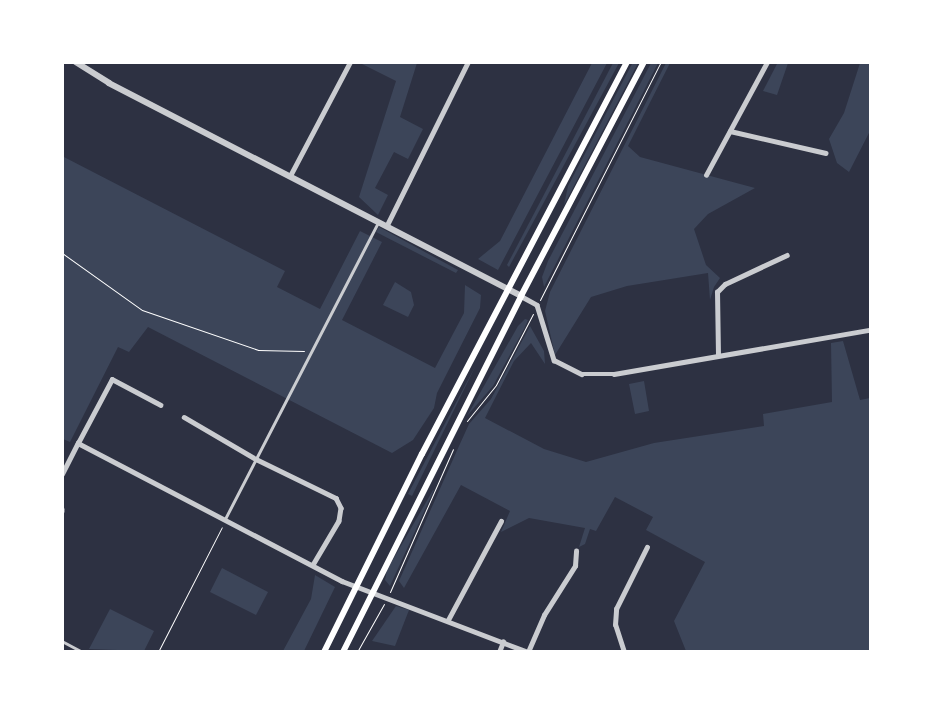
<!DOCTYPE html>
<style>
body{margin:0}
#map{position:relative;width:933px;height:714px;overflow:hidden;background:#2d3142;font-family:Lato,sans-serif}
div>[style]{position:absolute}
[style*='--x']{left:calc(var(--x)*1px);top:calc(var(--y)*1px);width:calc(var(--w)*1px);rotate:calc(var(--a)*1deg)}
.green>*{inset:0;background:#3c4559}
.path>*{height:1px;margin:-0.5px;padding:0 0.5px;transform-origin:0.5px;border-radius:0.5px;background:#fff}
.service>*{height:2.5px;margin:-1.25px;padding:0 1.25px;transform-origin:1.25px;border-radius:1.25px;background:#caccd0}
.minor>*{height:4.5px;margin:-2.25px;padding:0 2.25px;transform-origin:2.25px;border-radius:2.25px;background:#caccd0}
.tertiary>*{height:5.5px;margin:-2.75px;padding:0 2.75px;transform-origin:2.75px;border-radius:2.75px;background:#caccd0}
.secondary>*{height:6px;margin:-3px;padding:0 3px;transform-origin:3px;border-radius:3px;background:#fff}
span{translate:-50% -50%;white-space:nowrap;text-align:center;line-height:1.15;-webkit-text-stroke:4px #fff;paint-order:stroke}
.frame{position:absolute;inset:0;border:64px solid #fff;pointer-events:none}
</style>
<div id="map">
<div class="green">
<i style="clip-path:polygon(633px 62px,638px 63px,564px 205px,568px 186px)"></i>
<i style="clip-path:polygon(778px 62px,788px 63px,777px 95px,763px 91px)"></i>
<i style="clip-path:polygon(360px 63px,417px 63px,400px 117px,423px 129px,408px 159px,394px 152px,375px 188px,388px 195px,378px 215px,359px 197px,396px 81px)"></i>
<i style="clip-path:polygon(592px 63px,607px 63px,498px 270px,478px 259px,500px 241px)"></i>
<i style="clip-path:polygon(613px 63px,619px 63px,509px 267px,507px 265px)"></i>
<i style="clip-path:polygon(651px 63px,658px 63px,544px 287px,542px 277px,548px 261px)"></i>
<i style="clip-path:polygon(666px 63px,670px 63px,628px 146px,640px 157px,755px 188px,708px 214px,694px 229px,706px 265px,720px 278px,714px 287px,710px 300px,708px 273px,627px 286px,591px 297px,555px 355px,545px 311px,550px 292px)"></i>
<i style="clip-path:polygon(860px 63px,870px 63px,870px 131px,849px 172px,837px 163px,829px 139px,844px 113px)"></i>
<i style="clip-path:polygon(62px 156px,285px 271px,277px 287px,320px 309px,360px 231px,382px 242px,342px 320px,435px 368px,464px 313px,465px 285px,481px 295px,480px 308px,437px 393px,434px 408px,413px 440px,392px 453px,148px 327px,129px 352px,118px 347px,70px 442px,63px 439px)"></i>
<i style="clip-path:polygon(379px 227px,458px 270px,456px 273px,376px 232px)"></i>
<i style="clip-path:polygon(395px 282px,411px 292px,414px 305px,408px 317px,383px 305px)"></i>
<i style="clip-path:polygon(525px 319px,528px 320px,524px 329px,493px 386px,467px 416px,518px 326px)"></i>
<i style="clip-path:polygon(530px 326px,544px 351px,545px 364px,531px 343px,514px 361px,485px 418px,544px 449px,586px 462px,654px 443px,764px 426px,763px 414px,832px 402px,831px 343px,843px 341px,860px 400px,870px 398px,870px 651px,686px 651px,674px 621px,705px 562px,646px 530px,653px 517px,615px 497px,596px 531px,590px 529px,585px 544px,579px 547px,585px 528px,529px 518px,501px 532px,510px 511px,461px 485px,404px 588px,399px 581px,459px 446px,469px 424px,491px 399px)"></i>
<i style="clip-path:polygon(476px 365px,412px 496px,408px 494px,451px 412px)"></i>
<i style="clip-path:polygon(644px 381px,649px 411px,635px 414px,629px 384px)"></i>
<i style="clip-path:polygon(433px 490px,434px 490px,390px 586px,385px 580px,387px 570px)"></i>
<i style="clip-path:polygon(222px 568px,268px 592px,256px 615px,210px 592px)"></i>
<i style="clip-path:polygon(315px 575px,335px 587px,304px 651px,283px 651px,311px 599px)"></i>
<i style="clip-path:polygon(396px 606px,409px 610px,395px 646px,372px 641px)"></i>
<i style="clip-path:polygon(110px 609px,154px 631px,144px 651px,89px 649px)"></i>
</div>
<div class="path">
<i style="--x:62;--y:253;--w:98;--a:35.5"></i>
<i style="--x:142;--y:310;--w:123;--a:19"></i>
<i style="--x:258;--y:350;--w:46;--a:1.2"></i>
<i style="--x:540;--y:300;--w:267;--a:-63.1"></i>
<i style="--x:467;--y:421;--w:46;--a:-51.1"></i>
<i style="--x:496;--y:385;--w:80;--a:-62.5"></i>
<i style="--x:390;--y:592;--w:156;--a:-66.2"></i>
<i style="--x:158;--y:652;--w:140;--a:-62.9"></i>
<i style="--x:357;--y:652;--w:55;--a:-60.6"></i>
</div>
<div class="service">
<i style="--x:225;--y:519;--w:334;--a:-62.7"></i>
<i style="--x:62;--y:641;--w:24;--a:28"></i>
</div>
<div class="minor">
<i style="--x:225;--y:62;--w:17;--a:0"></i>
<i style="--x:730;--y:131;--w:98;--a:12.9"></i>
<i style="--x:291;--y:174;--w:127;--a:-62.2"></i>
<i style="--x:706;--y:175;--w:128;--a:-61.6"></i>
<i style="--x:387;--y:225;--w:182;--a:-63.6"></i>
<i style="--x:521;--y:296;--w:18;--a:29"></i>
<i style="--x:537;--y:305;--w:58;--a:72.8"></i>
<i style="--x:554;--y:360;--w:31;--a:27"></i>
<i style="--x:582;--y:374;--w:32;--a:0"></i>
<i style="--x:614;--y:374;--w:260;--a:-9.8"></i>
<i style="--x:718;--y:355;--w:63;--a:-90.9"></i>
<i style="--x:717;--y:292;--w:11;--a:-45"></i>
<i style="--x:725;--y:284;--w:68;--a:-25.1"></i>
<i style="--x:184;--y:417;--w:83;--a:30.3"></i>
<i style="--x:256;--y:459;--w:89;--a:26"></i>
<i style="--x:336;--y:498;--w:11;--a:63"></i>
<i style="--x:341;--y:508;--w:13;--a:99"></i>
<i style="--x:339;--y:521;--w:51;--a:120.6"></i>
<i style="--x:78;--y:443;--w:72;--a:-62"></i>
<i style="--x:112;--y:379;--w:55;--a:28"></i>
<i style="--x:62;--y:474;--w:35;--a:-63"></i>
<i style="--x:78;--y:443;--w:298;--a:27.6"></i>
<i style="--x:342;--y:581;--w:199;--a:20.9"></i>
<i style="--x:62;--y:509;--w:2;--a:90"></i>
<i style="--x:448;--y:620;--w:112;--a:-61.8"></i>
<i style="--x:499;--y:652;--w:11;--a:-68"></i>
<i style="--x:528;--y:652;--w:40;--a:-66.6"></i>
<i style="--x:544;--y:615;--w:58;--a:-57.7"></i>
<i style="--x:575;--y:566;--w:15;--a:-86"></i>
<i style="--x:624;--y:652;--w:28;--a:-108"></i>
<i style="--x:615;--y:625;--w:16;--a:-86"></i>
<i style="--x:616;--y:609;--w:69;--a:-63.4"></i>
</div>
<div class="tertiary">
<i style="--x:76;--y:62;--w:39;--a:32"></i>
<i style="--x:109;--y:83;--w:464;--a:27.3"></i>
</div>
<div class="secondary">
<i style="--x:324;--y:652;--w:221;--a:-63.7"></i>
<i style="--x:422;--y:454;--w:442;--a:-62.4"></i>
<i style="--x:343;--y:652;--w:398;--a:-63.4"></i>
<i style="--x:521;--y:296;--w:264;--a:-62.3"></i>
</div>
<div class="frame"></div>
</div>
